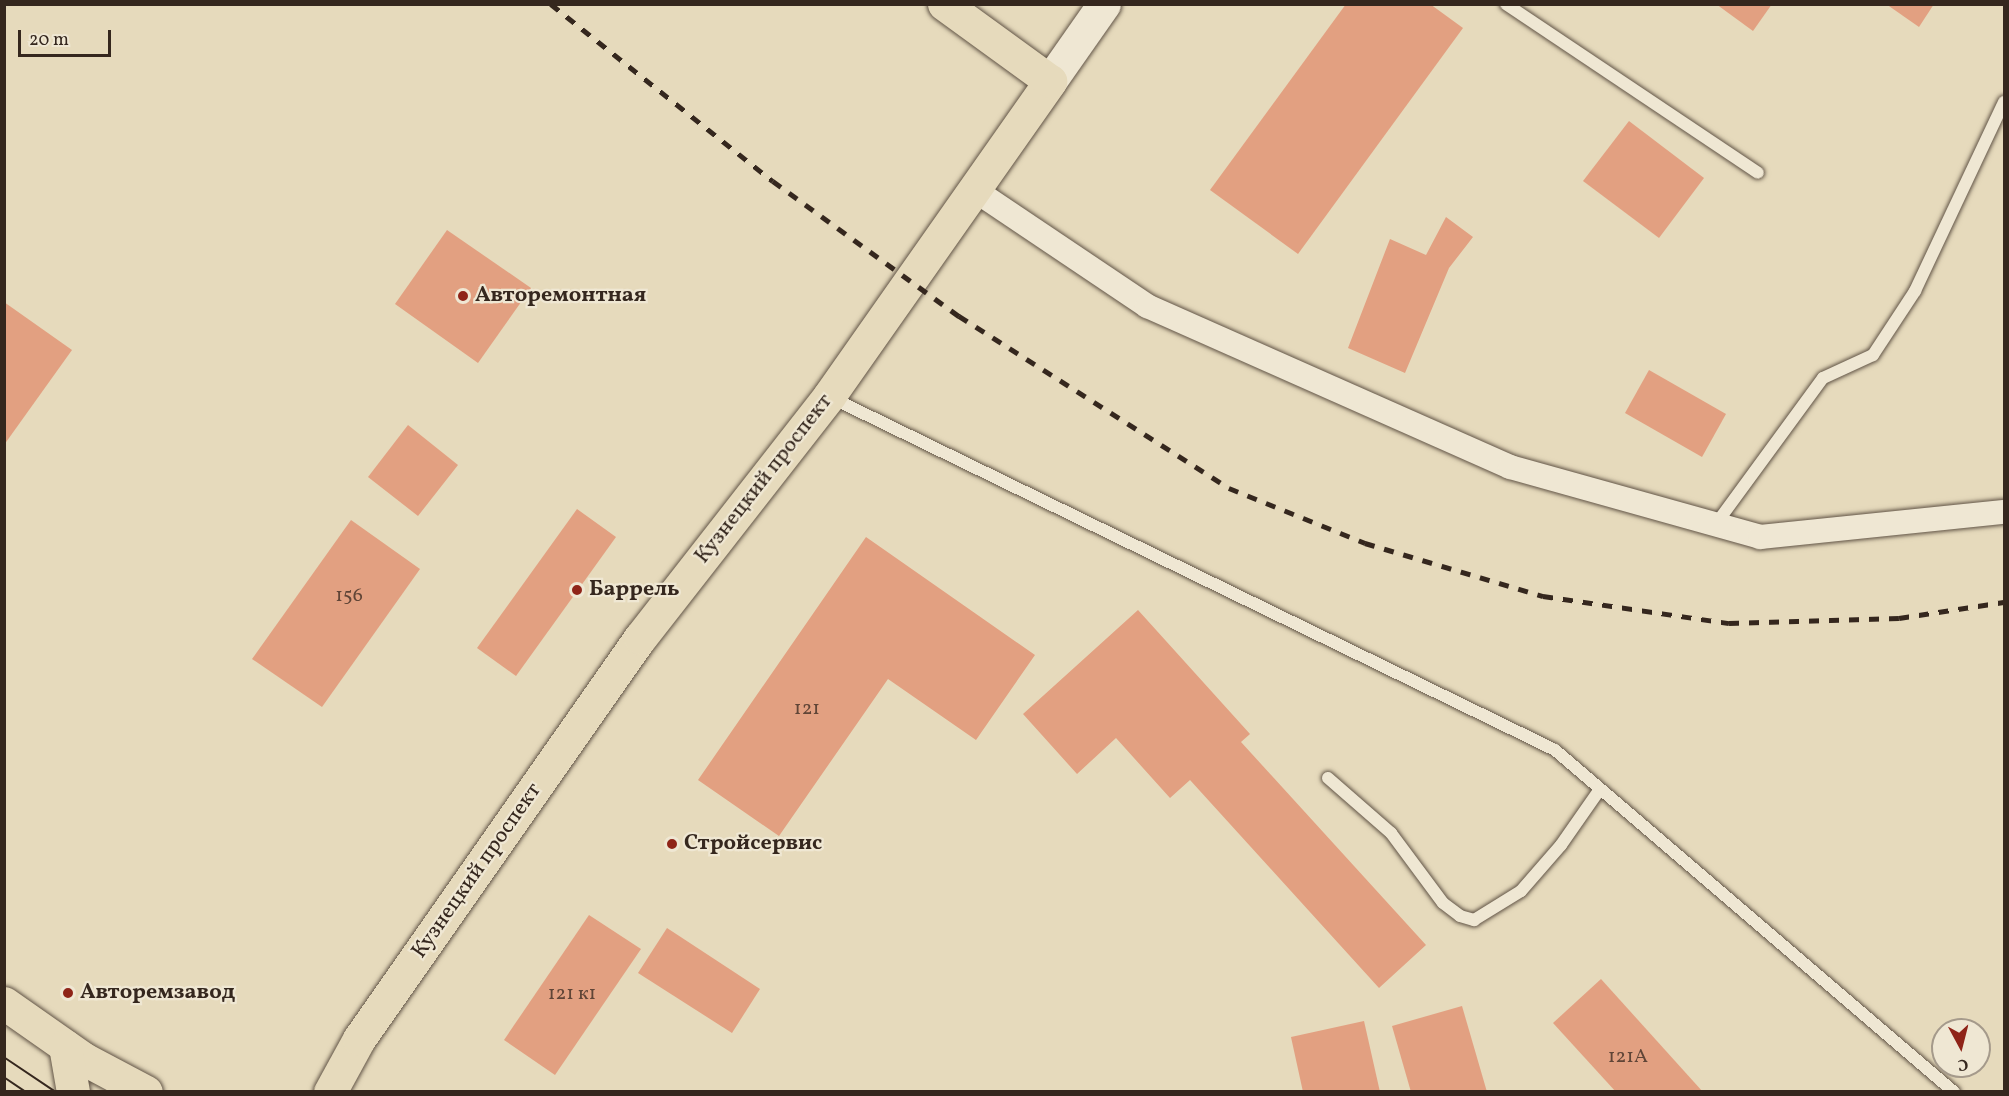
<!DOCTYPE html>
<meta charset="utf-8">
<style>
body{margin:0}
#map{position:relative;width:2009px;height:1096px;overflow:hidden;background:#e6dabc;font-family:Vollkorn,serif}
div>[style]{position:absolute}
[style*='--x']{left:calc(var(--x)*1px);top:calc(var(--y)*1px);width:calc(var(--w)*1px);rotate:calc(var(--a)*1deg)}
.building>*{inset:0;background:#e2a081}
.roads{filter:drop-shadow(0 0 2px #615446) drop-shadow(0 0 2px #615446)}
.lane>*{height:12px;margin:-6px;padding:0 6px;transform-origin:6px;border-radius:6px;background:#efe7d3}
.street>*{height:24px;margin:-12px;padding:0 12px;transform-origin:12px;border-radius:12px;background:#efe7d3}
.secondary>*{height:33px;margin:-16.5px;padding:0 16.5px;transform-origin:16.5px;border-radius:16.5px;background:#efe7d3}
.primary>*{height:33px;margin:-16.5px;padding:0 16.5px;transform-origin:16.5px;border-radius:16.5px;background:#e6dabc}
.tram>*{height:1.5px;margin:-0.75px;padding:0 0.75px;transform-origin:0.75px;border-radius:0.75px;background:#35271e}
.rail>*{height:4.5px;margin-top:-2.25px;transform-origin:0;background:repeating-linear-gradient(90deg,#35271e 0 10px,transparent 0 20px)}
.dots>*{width:16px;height:16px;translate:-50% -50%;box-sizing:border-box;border:3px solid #efe7d3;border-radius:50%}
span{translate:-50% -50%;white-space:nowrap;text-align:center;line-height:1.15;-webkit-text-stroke:4.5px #efe7d3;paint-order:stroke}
.number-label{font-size:20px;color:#604537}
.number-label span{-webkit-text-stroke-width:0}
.poi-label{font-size:22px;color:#35271e;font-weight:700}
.left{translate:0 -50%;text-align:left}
.street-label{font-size:22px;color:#35271e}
.frame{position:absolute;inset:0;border:6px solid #35271e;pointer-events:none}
.north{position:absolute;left:1931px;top:1018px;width:60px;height:60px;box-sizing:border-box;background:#efe7d3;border:2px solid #a59a8b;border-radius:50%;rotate:173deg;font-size:16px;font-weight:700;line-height:24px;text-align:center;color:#35271e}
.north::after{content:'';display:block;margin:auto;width:21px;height:27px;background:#8f2418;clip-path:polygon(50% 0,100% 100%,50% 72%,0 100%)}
.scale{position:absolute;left:18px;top:30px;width:93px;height:27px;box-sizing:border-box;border:3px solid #35271e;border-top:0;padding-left:8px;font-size:18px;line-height:21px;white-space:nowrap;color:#35271e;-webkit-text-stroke:4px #efe7d3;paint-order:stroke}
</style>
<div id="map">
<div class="building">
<i style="clip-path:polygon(1346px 4px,1430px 4px,1463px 28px,1298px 254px,1210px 190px)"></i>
<i style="clip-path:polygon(1716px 4px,1772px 4px,1753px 31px)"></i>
<i style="clip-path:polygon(1886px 4px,1934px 4px,1919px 27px)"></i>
<i style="clip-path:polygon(1629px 121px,1704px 178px,1659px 238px,1583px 181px)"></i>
<i style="clip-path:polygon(1446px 217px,1473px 237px,1449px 268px,1405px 373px,1348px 348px,1390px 239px,1426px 255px)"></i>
<i style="clip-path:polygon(447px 230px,531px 288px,478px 363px,395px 304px)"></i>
<i style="clip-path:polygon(4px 302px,72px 350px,4px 445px)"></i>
<i style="clip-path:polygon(1649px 370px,1726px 414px,1702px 457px,1625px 413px)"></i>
<i style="clip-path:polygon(408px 425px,458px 465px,418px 516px,368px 477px)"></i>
<i style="clip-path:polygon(577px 509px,616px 537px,516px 676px,477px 648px)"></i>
<i style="clip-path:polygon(351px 520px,420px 569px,322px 707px,252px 659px)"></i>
<i style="clip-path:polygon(866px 537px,1035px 655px,976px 740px,888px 679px,779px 836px,698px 780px)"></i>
<i style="clip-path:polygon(1138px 610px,1250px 734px,1241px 742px,1426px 945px,1379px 988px,1190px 780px,1170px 798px,1116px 738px,1077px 774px,1023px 714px)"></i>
<i style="clip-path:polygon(589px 915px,641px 949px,555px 1075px,504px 1040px)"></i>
<i style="clip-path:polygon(667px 928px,760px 989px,732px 1033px,638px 973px)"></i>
<i style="clip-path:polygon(1601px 979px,1703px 1092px,1616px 1092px,1553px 1023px)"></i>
<i style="clip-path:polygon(1462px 1006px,1487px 1092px,1411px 1092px,1392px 1026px)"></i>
<i style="clip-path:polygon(1364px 1021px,1380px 1092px,1303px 1092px,1291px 1037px)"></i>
</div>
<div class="roads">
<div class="lane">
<i style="--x:1506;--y:4;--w:303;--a:33.8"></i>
<i style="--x:830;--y:397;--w:806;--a:25.96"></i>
<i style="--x:1555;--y:750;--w:526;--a:40.6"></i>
<i style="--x:1716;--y:524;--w:181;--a:-53.8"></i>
<i style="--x:1823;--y:378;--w:55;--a:-24.7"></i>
<i style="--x:1873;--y:355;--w:77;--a:-56.7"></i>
<i style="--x:1915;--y:291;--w:209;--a:-64.8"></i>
<i style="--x:1328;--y:778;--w:84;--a:41.1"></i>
<i style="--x:1391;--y:833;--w:87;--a:53.4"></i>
<i style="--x:1443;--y:903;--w:21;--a:37"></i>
<i style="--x:1460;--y:916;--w:15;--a:16"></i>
<i style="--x:1474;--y:920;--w:55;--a:-31.7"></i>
<i style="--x:1521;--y:891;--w:61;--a:-49"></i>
<i style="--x:1561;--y:845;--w:68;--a:-55.1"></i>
</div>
<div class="street">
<i style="--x:973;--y:189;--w:210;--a:33.9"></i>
<i style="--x:1147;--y:306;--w:397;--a:23.9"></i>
<i style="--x:1510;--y:467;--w:260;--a:15.6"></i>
<i style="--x:1760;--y:537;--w:245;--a:-5.9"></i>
</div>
<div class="secondary">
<i style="--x:1050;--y:81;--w:94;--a:-55"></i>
</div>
<div class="primary">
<i style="--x:4;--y:1003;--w:98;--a:35"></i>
<i style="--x:84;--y:1059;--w:70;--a:28"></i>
<i style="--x:65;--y:1046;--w:47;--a:80.1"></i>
<i style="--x:330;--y:1092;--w:60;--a:-61.3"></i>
<i style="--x:359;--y:1039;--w:490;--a:-55"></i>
<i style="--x:640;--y:638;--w:307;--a:-52"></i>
<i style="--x:829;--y:396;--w:385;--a:-54.9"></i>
<i style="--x:1050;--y:81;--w:131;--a:-144"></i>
</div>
</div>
<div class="tram">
<i style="--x:4;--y:1057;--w:63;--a:33.9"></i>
<i style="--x:4;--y:1077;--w:27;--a:34"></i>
</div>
<div class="rail">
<i style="--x:551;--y:4;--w:284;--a:38.6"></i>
<i style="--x:773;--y:181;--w:230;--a:36"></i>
<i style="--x:959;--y:316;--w:320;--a:32.5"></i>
<i style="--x:1229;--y:488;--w:147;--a:22"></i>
<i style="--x:1365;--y:543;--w:186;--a:16.6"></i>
<i style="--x:1543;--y:596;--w:188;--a:8.3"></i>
<i style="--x:1729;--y:623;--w:170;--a:-1.7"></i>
<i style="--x:1899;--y:618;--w:106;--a:-8.7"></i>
</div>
<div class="dots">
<i style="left:463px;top:296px;background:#8f2418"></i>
<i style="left:577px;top:590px;background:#8f2418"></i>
<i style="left:672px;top:844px;background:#8f2418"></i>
<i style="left:68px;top:993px;background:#8f2418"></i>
</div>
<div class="number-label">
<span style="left:349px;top:596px">156</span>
<span style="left:807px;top:709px">121</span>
<span style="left:572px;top:994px">121 к1</span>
<span style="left:1628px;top:1057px">121А</span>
</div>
<div class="poi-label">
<span class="left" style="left:475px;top:296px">Авторемонтная</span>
<span class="left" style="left:589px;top:590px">Баррель</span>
<span class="left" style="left:684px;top:844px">Стройсервис</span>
<span class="left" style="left:80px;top:993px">Авторемзавод</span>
</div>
<div class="street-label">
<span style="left:764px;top:479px;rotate:-52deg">Кузнецкий проспект</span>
<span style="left:477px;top:871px;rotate:-55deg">Кузнецкий проспект</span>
</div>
<div class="frame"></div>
<div class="north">С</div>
<div class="scale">20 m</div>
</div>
